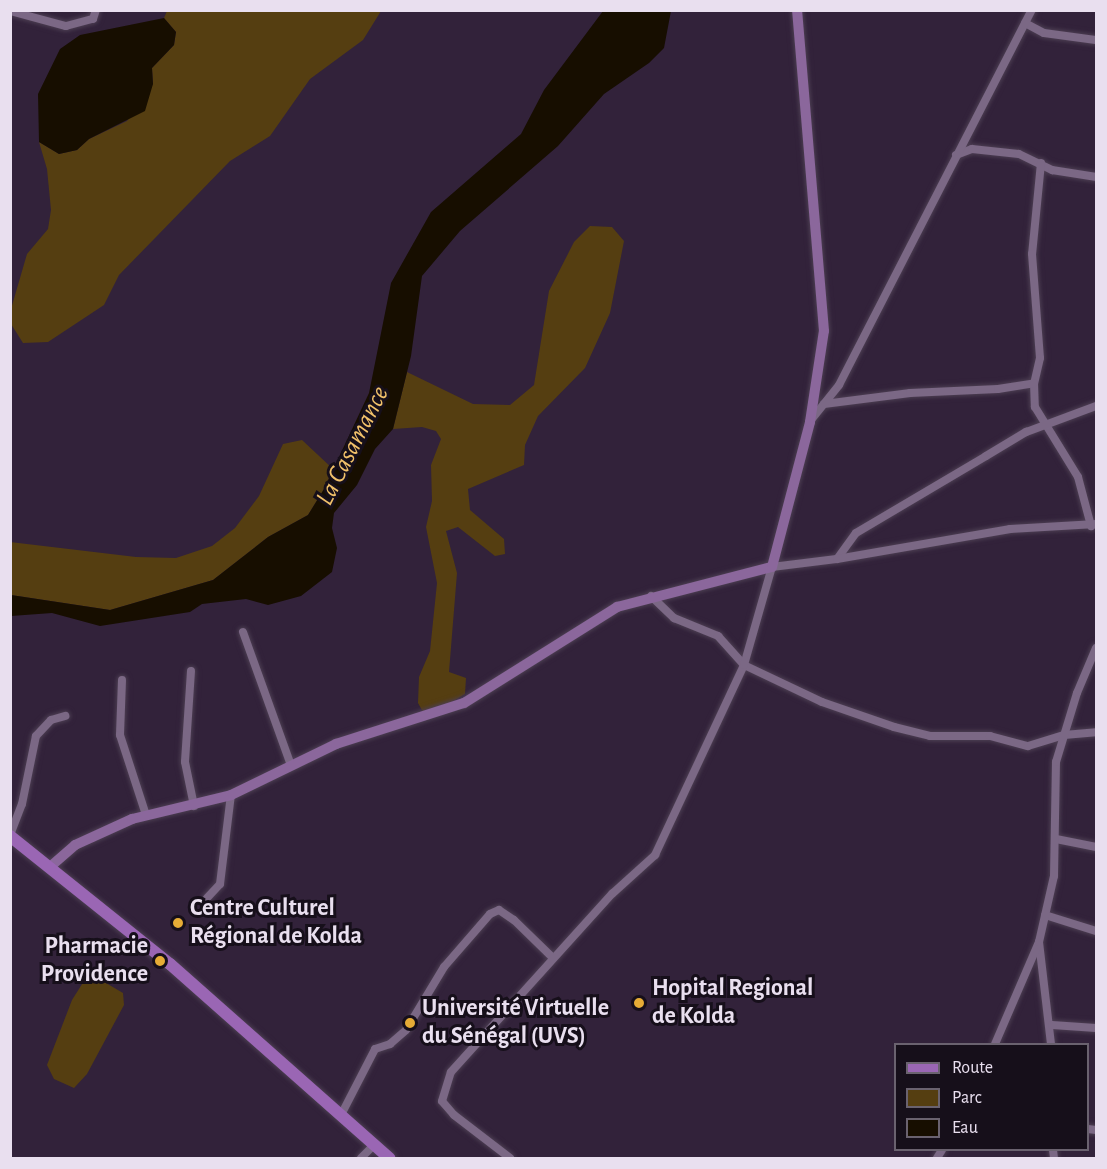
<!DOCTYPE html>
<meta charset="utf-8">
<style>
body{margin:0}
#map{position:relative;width:1107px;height:1169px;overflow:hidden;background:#32223a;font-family:"Alegreya Sans",sans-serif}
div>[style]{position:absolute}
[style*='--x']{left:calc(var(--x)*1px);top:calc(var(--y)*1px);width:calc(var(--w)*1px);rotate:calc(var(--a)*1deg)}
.green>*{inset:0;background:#553e11}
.water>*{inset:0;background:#170e00}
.roads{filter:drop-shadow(0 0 2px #4c3e52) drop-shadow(0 0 2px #4c3e52)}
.street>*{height:8px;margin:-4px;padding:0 4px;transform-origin:4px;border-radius:4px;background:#7b6885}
.secondary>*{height:10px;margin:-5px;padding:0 5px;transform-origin:5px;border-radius:5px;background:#8b679c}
.primary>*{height:12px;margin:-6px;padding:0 6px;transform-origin:6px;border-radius:6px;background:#9a66b4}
.dots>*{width:16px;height:16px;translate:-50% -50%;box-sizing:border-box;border:3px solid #160f1a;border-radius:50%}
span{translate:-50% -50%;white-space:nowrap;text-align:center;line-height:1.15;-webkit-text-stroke:6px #160f1a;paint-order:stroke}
.poi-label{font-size:24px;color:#e9dfef;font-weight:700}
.left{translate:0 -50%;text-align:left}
.right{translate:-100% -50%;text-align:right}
.water-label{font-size:26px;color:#f1c16a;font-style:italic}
.frame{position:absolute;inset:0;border:12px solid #e9dfef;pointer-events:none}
.legend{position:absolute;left:894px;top:1043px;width:195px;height:108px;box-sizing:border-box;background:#160f1a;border:2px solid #6a626f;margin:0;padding:8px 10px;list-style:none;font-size:18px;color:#e9dfef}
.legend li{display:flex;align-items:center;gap:12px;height:30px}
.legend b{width:30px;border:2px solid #6a626f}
</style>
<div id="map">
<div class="green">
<i style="clip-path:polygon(167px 11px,381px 11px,363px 40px,310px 79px,270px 136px,230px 161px,119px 275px,104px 305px,48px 342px,23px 343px,11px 324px,11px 309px,27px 254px,48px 229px,51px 210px,47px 169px,39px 142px,59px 154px,77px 150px,89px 139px,127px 121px,153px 84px,152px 68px,174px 45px,176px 32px,164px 18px)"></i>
<i style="clip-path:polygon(590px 226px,612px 227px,624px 241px,610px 313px,585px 368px,538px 416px,525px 445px,524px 465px,468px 489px,470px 510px,504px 539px,505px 554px,495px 556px,458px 527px,446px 531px,457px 573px,449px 672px,466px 678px,465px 694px,450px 703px,423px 712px,418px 703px,419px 677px,430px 651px,437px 583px,426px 527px,432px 501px,431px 465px,441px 439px,436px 431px,422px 427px,393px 429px,407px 372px,473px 404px,510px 405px,534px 385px,549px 291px,574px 242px)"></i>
<i style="clip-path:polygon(302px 440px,333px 469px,324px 489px,308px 515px,268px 537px,213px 580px,110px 610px,11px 595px,10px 542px,136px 557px,176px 558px,212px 546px,235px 528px,259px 496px,283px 444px)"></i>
<i style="clip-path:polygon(89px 973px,123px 993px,124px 1005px,87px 1074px,74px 1088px,54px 1079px,47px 1065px,72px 1000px)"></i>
</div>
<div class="water">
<i style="clip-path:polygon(603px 11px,671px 11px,664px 48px,649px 63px,604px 94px,558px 146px,460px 231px,422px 276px,411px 356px,393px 429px,375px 449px,357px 485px,334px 513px,332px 528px,337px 548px,332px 572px,301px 596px,268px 605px,246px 599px,202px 604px,190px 612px,100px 626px,52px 613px,11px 616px,11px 595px,110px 610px,213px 580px,268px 537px,308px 515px,324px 489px,369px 393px,391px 283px,431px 212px,521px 134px,544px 90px)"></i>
<i style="clip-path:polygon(164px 18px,176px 32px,174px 45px,152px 68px,153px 84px,145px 111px,89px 139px,77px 150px,59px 154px,39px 142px,38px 94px,60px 49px,80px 35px)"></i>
</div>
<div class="roads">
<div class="street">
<i style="--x:10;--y:11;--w:58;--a:15"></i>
<i style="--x:66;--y:26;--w:28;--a:-15"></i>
<i style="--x:93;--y:19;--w:9;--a:-72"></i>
<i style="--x:1025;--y:23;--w:21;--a:28"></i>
<i style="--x:1044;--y:33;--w:52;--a:7.7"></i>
<i style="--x:956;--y:155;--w:17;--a:-21"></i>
<i style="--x:972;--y:149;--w:47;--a:6.1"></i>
<i style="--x:1019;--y:154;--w:37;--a:26"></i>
<i style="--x:1052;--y:170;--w:45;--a:9"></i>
<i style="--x:1041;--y:163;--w:91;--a:95.6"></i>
<i style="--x:1032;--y:254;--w:104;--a:85.6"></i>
<i style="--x:1040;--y:358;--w:26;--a:103"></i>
<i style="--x:1034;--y:383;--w:24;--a:88"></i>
<i style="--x:1035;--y:407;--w:82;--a:58.4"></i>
<i style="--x:1078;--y:477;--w:51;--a:75.1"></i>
<i style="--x:824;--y:404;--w:87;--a:-7.3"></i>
<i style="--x:910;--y:393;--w:88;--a:-2.6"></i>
<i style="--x:998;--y:389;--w:36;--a:-9"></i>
<i style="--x:811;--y:420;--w:45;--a:-51.3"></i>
<i style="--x:839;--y:385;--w:422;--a:-62.8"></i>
<i style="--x:837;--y:559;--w:32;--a:-54"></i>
<i style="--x:856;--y:533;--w:151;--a:-30.6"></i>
<i style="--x:986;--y:456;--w:47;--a:-31"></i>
<i style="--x:1026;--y:432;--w:75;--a:-20.4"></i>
<i style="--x:651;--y:596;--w:32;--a:44"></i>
<i style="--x:674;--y:618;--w:48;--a:22.2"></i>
<i style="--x:718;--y:636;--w:39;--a:48"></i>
<i style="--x:744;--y:665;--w:86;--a:25.4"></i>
<i style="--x:822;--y:702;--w:76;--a:19.1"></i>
<i style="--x:894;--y:727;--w:37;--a:14"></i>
<i style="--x:930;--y:736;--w:60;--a:0"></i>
<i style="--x:990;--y:736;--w:39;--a:15"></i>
<i style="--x:1028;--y:746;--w:38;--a:-17"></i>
<i style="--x:1064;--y:735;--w:32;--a:-5"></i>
<i style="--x:243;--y:632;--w:141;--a:70.2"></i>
<i style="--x:191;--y:671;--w:91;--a:93.8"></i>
<i style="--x:185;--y:762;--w:45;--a:78.4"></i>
<i style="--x:122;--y:680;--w:55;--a:92.1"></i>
<i style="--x:120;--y:735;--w:84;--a:72"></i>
<i style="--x:10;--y:835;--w:33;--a:-69"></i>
<i style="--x:22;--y:804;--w:69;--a:-78.4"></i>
<i style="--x:36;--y:736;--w:22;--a:-47"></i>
<i style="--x:51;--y:720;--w:15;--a:-16"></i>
<i style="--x:1056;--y:839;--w:41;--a:11.3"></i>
<i style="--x:207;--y:898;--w:19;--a:-47"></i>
<i style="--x:220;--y:884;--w:90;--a:-83"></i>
<i style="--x:1045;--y:915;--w:53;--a:17.4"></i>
<i style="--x:1039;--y:942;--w:103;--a:83.3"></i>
<i style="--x:1052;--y:1025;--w:44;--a:3.9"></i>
<i style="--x:995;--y:1044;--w:111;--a:-66.7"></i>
<i style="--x:1039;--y:942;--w:68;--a:-77.2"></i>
<i style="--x:1054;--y:876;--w:114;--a:-89"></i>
<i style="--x:1056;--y:762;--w:72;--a:-73.1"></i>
<i style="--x:1077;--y:693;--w:49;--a:-67.1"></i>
<i style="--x:341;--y:1115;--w:74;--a:-62.7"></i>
<i style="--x:375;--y:1049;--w:16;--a:-18"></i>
<i style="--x:390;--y:1044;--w:21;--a:-41"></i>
<i style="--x:406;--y:1030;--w:74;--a:-58.9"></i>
<i style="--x:444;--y:967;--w:70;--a:-49"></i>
<i style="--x:490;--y:914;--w:10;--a:-24"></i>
<i style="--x:499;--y:910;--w:18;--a:34"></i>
<i style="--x:514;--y:920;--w:54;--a:44.3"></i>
<i style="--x:1088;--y:1129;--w:8;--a:7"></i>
<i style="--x:1053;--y:1150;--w:8;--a:83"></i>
<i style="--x:361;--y:1158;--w:18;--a:-45"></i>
<i style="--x:510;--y:1158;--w:71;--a:-142.5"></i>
<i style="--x:454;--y:1115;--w:18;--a:-131"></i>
<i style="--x:442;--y:1101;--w:30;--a:-73"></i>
<i style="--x:451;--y:1072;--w:241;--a:-47.9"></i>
<i style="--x:613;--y:893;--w:57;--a:-42.1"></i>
<i style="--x:655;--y:855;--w:210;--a:-64.9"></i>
<i style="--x:744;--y:665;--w:102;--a:-74.1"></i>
<i style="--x:772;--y:567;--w:65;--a:-7"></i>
<i style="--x:837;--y:559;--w:176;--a:-9.8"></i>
<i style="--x:1010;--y:529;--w:86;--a:-3.3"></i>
<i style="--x:937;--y:1158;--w:9;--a:-58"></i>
</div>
<div class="secondary">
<i style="--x:51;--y:866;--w:32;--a:-41"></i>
<i style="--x:75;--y:845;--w:63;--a:-24.5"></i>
<i style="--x:132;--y:819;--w:102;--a:-13.6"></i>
<i style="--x:231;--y:795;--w:117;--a:-25.9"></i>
<i style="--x:336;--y:744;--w:134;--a:-17.8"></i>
<i style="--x:464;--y:703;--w:181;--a:-32.1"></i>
<i style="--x:617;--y:607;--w:160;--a:-14.5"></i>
<i style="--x:772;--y:567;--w:150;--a:-75.3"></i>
<i style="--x:810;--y:422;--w:92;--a:-81.3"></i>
<i style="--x:824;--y:331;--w:322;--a:-94.8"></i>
</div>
<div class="primary">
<i style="--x:10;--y:836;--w:205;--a:38.7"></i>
<i style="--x:170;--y:964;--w:293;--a:41.5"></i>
</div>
</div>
<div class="dots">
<i style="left:178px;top:923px;background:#e6ac36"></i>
<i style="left:160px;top:961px;background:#e6ac36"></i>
<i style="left:639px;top:1003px;background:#e6ac36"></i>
<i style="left:410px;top:1023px;background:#e6ac36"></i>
</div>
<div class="poi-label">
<span class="left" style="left:190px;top:923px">Centre Culturel<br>Régional de Kolda</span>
<span class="right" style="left:148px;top:961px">Pharmacie<br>Providence</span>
<span class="left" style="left:652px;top:1003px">Hopital Regional<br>de Kolda</span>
<span class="left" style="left:422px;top:1023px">Université Virtuelle<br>du Sénégal (UVS)</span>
</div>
<div class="water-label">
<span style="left:353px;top:446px;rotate:-63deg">La Casamance</span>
</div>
<div class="frame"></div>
<ul class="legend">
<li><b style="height:8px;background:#9a66b4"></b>Route</li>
<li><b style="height:16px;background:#553e11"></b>Parc</li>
<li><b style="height:16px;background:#170e00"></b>Eau</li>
</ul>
</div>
